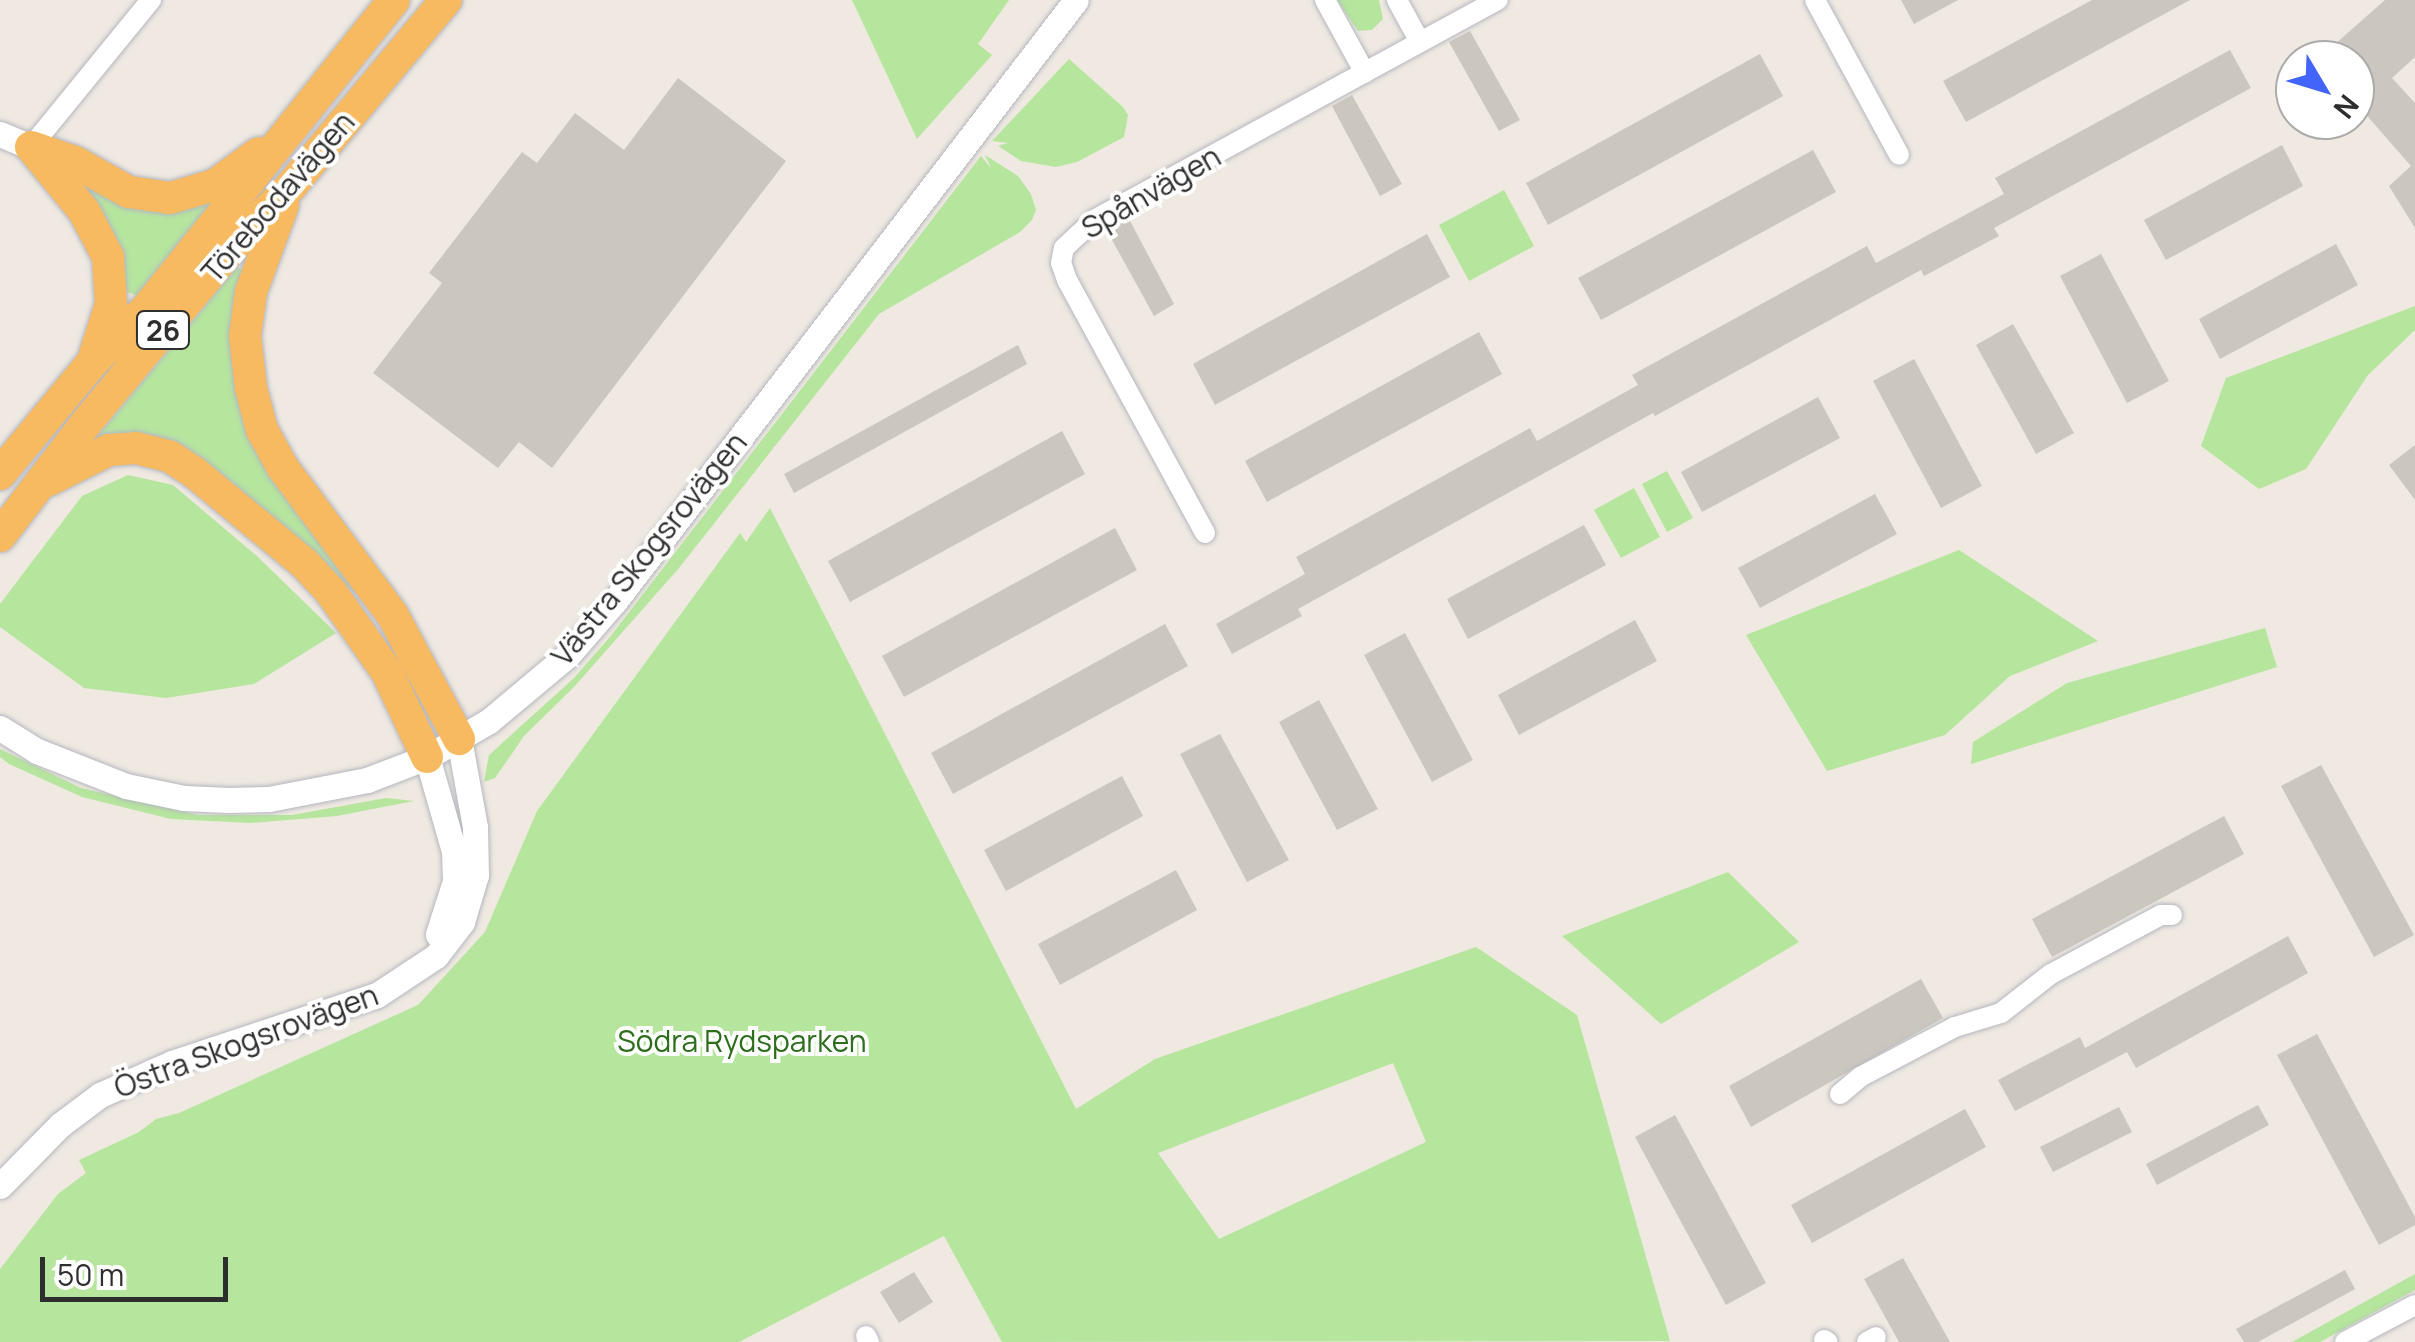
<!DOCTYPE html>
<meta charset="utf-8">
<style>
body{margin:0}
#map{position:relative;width:2415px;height:1342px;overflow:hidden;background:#efe9e1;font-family:Manrope,sans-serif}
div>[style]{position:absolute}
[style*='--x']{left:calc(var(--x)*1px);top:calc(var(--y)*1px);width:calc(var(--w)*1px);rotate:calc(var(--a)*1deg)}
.green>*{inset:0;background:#b6e59e}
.building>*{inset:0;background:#cbc7bf}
.roads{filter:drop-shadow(0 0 2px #b4b7c1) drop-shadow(0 0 2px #b4b7c1)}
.minor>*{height:20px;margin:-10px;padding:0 10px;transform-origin:10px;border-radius:10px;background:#fff}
.tertiary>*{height:25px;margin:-12.5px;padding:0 12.5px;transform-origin:12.5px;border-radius:12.5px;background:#fff}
.trunk>*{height:32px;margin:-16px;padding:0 16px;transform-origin:16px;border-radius:16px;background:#f8ba60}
span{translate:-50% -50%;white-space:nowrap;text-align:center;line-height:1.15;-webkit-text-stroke:8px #fff;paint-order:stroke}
.shield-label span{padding:2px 8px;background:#fff;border:2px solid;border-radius:8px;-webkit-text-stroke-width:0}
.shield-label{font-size:28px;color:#2e2e2e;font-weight:700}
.street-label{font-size:30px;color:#2e2e2e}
.park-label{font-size:30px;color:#2c6e1b}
.north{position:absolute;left:2275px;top:40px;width:100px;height:100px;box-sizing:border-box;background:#fff;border:2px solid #ababab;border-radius:50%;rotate:128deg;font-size:28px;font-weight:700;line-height:40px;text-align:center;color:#2e2e2e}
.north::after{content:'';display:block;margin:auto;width:35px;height:45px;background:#4264fb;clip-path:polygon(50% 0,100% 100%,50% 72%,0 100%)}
.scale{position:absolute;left:40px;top:1257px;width:188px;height:45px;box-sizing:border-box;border:5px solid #2e2e2e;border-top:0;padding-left:12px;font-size:30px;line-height:35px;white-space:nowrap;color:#2e2e2e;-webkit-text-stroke:8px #fff;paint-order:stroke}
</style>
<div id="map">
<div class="green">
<i style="clip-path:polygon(852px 0,1009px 0,978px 44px,992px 55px,917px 139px)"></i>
<i style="clip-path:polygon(1337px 0,1379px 0,1383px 19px,1372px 30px,1358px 31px)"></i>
<i style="clip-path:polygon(1069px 59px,1123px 107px,1128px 115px,1124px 137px,1077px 162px,1056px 167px,1021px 161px,998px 146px,1008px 143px,992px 141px)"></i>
<i style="clip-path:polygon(985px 155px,1018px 176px,1031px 194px,1036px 210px,1032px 220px,1020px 232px,879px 314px,679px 568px,574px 687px,524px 736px,495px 778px,484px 782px,489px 755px,574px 678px,610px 637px,981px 156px,991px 168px)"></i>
<i style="clip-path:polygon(75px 180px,215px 201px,138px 296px,127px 292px,114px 238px)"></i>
<i style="clip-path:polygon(1504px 190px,1534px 246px,1469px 281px,1439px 225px)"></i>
<i style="clip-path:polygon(237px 267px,242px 270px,235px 350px,362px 589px,356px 593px,252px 505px,94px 440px)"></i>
<i style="clip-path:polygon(2415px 306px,2415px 330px,2368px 375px,2306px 469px,2259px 489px,2201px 446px,2226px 378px)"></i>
<i style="clip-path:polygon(1667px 471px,1693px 518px,1667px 532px,1642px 484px)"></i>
<i style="clip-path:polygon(128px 475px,173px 485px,257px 556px,336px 633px,254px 684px,166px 698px,84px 688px,0 627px,0 604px,82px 496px)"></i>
<i style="clip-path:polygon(1634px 488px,1660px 537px,1621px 558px,1594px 510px)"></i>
<i style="clip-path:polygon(evenodd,770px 508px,1076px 1109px,1155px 1059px,1476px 947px,1577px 1015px,1670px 1341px,1002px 1342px,944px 1236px,739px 1342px,0 1342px,0 1269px,58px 1194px,86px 1173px,79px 1160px,139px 1132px,156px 1119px,179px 1113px,418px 1005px,485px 932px,537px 811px,740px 533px,746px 542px,770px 508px,1393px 1063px,1426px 1142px,1219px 1239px,1158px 1153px,1393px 1063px)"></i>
<i style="clip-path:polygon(1959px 550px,2098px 641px,2010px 676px,1945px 735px,1827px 771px,1746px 635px)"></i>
<i style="clip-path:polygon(2265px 628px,2277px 667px,1971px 764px,1973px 742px,2067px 683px)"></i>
<i style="clip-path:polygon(0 749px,81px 788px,198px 815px,292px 815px,386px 798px,414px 801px,337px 816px,250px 823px,171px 819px,82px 797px,9px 764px,0 757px)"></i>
<i style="clip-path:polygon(1728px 872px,1799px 942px,1661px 1024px,1562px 936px)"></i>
<i style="clip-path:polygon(2415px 1274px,2415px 1290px,2400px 1298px,2320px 1342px,2292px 1342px)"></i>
</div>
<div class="building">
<i style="clip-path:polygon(1901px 0,1958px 0,1914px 24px)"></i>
<i style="clip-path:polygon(2092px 0,2190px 0,1966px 122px,1943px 81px)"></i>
<i style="clip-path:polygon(2385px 0,2415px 0,2415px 57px,2392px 78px,2415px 103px,2415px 228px,2389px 186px,2411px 166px,2355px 102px,2355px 60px,2317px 60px)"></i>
<i style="clip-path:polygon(1470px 31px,1520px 120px,1499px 131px,1449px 42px)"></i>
<i style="clip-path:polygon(2230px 50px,2251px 88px,1994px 228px,1999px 236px,1924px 276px,1921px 270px,1655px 416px,1653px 413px,1298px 609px,1302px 616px,1232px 654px,1216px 624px,1305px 574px,1296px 557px,1530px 428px,1537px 441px,1638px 385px,1632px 375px,1867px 246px,1876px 263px,2004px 194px,1995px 178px)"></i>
<i style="clip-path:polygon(1760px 54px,1783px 96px,1548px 225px,1526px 183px)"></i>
<i style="clip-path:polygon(678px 78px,786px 161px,552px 468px,519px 442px,498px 468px,373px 373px,442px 283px,429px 273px,522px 152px,537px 163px,575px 113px,624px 150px)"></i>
<i style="clip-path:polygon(1352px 95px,1402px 184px,1380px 196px,1332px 106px)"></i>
<i style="clip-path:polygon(2282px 145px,2303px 186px,2166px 260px,2144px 220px)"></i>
<i style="clip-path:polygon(1813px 150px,1836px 192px,1601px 320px,1578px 278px)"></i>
<i style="clip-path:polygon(1128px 217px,1174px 304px,1154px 316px,1106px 229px)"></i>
<i style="clip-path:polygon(1427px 234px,1450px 277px,1215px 405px,1193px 364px)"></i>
<i style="clip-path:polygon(2336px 244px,2358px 285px,2220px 359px,2199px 319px)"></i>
<i style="clip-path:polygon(2101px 254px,2169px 381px,2127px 403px,2060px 276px)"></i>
<i style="clip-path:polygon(2013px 324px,2074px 433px,2036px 454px,1976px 345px)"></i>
<i style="clip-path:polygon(1479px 332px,1502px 374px,1267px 502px,1245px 461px)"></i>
<i style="clip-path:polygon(1018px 345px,1027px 364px,794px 493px,784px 474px)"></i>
<i style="clip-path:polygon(1914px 359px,1982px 486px,1941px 508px,1873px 381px)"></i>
<i style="clip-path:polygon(1818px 397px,1840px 438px,1702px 512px,1681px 472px)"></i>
<i style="clip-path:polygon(1062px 431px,1085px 474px,850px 602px,828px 561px)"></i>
<i style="clip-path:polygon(2415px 445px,2415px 500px,2389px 465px)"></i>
<i style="clip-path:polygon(1875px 494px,1897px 534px,1760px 608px,1738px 568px)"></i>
<i style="clip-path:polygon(1584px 525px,1606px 565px,1468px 639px,1447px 599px)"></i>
<i style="clip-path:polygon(1115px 528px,1137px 570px,904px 697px,882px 656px)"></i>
<i style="clip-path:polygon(1635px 620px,1657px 661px,1519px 735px,1498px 695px)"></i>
<i style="clip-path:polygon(1165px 624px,1188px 666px,953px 794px,931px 753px)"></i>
<i style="clip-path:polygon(1405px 633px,1473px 760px,1432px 782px,1364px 655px)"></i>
<i style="clip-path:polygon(1319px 700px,1378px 809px,1337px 830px,1279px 722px)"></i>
<i style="clip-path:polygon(1220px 734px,1289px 860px,1247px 882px,1180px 754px)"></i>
<i style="clip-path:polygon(2321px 765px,2414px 935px,2374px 957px,2281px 786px)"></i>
<i style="clip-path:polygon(1122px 776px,1143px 816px,1006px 891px,984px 850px)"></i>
<i style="clip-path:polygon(2224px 816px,2244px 854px,2052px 957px,2032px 919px)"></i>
<i style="clip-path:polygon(1176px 870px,1197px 910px,1060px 985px,1038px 944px)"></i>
<i style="clip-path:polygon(2288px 936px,2308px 973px,2136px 1068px,2127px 1052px,2015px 1111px,1998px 1080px,2080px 1037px,2085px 1048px)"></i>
<i style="clip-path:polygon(1921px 979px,1943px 1018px,1751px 1127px,1729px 1086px)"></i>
<i style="clip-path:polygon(2317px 1034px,2415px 1217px,2415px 1225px,2379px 1245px,2277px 1055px)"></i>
<i style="clip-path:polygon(2258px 1105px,2269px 1125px,2157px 1185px,2146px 1164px)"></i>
<i style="clip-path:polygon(2119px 1107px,2132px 1132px,2053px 1172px,2040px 1147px)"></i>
<i style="clip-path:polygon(1965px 1109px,1986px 1147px,1812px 1243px,1791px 1205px)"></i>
<i style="clip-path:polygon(1675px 1115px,1766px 1283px,1726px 1305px,1635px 1137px)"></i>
<i style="clip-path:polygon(1903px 1258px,1950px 1342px,1899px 1342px,1864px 1279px)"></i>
<i style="clip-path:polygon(2345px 1270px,2355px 1289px,2258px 1342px,2244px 1342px,2236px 1329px)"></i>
<i style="clip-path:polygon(914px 1272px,933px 1302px,899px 1323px,880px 1292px)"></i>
</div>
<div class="roads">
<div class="minor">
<i style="--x:1325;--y:0;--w:83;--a:61.3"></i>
<i style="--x:1397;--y:0;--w:48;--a:61.3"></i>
<i style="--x:1815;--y:0;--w:176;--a:61.5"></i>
<i style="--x:31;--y:147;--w:190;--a:-50.8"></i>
<i style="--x:1205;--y:533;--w:288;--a:-118.6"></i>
<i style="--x:1067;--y:280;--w:18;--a:-109"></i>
<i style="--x:1061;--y:263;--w:15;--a:-79"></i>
<i style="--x:1064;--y:248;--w:41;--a:-43"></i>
<i style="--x:1094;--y:220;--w:460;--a:-28.6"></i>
<i style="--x:1840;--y:1094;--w:26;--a:-40"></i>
<i style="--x:1860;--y:1077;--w:107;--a:-27.8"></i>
<i style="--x:1955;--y:1027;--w:48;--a:-16.9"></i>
<i style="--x:2001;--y:1013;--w:63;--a:-38"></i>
<i style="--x:2051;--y:974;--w:125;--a:-28.2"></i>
<i style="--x:2161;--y:915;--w:11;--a:0"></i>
<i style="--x:866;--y:1336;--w:7;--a:63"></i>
<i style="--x:1824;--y:1340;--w:4;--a:27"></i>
<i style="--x:1867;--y:1342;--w:10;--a:-29"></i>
<i style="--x:2345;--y:1342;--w:79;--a:-27.9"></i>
</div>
<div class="tertiary">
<i style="--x:0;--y:134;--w:34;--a:23"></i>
<i style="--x:0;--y:728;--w:44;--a:31.9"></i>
<i style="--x:37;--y:751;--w:96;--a:21.5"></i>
<i style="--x:126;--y:786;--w:59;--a:11.7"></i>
<i style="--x:184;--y:798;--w:44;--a:2.6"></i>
<i style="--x:228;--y:800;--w:41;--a:-1.4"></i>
<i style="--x:269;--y:799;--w:100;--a:-11"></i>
<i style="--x:367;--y:780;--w:64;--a:-21"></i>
<i style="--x:427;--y:757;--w:72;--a:-30.1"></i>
<i style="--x:489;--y:721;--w:103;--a:-39.9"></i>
<i style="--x:568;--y:655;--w:72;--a:-49"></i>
<i style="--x:615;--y:601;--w:757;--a:-52.51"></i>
<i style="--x:427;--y:757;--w:98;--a:74"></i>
<i style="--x:454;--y:851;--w:30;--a:88"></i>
<i style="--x:455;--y:881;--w:56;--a:107.8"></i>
<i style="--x:0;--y:1186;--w:86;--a:-45.5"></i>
<i style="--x:60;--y:1125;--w:50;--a:-36.9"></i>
<i style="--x:100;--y:1095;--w:79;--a:-24"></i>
<i style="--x:172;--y:1063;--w:216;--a:-18.4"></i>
<i style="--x:377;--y:995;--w:71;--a:-33.5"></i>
<i style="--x:436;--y:956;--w:43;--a:-52.6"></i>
<i style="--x:462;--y:922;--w:49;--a:-73.4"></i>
<i style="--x:476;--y:875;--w:48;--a:-91.2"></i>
<i style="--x:475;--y:827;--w:89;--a:-100.3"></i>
</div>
<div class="trunk">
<i style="--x:31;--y:147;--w:46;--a:18.8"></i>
<i style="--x:75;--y:162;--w:62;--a:29.1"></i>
<i style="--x:129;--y:192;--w:41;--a:8.3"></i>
<i style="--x:170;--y:198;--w:47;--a:-16.1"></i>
<i style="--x:215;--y:185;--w:54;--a:-36"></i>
<i style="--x:34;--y:150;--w:79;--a:50.7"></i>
<i style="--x:84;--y:211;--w:52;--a:62.4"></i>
<i style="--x:108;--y:257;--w:47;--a:86.3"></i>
<i style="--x:111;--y:304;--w:52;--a:107.7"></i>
<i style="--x:283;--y:205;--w:93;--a:110.2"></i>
<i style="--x:251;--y:292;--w:44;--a:97.8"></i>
<i style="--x:245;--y:336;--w:52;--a:83.4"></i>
<i style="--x:251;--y:388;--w:43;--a:75.3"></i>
<i style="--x:262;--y:430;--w:43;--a:61.1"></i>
<i style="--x:283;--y:468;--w:182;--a:53.3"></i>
<i style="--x:392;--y:614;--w:142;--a:61.8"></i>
<i style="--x:0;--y:474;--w:143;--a:-50.4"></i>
<i style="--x:91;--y:364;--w:81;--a:-45"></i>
<i style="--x:148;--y:307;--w:393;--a:-51.3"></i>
<i style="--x:49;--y:480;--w:67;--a:-26.6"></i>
<i style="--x:109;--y:450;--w:27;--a:-4"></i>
<i style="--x:136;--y:448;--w:34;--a:14"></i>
<i style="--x:169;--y:456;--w:31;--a:33"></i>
<i style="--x:195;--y:473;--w:143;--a:39.6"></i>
<i style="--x:305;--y:564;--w:38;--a:47"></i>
<i style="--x:331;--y:592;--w:98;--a:55"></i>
<i style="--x:387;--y:672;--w:94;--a:64.8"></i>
<i style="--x:0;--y:536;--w:143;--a:-52.7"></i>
<i style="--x:87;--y:422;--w:236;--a:-50.3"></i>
<i style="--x:238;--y:240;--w:76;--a:-45.5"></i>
<i style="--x:291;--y:186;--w:242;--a:-50.2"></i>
</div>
</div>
<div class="shield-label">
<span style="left:163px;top:330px">26</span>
</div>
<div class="street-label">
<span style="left:1151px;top:192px;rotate:-30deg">Spånvägen</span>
<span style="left:278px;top:197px;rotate:-49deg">Törebodavägen</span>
<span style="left:649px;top:549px;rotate:-51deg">Västra Skogsrovägen</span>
<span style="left:246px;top:1041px;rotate:-20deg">Östra Skogsrovägen</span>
</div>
<div class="park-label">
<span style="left:742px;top:1041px">Södra Rydsparken</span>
</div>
<div class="north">N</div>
<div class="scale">50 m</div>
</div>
